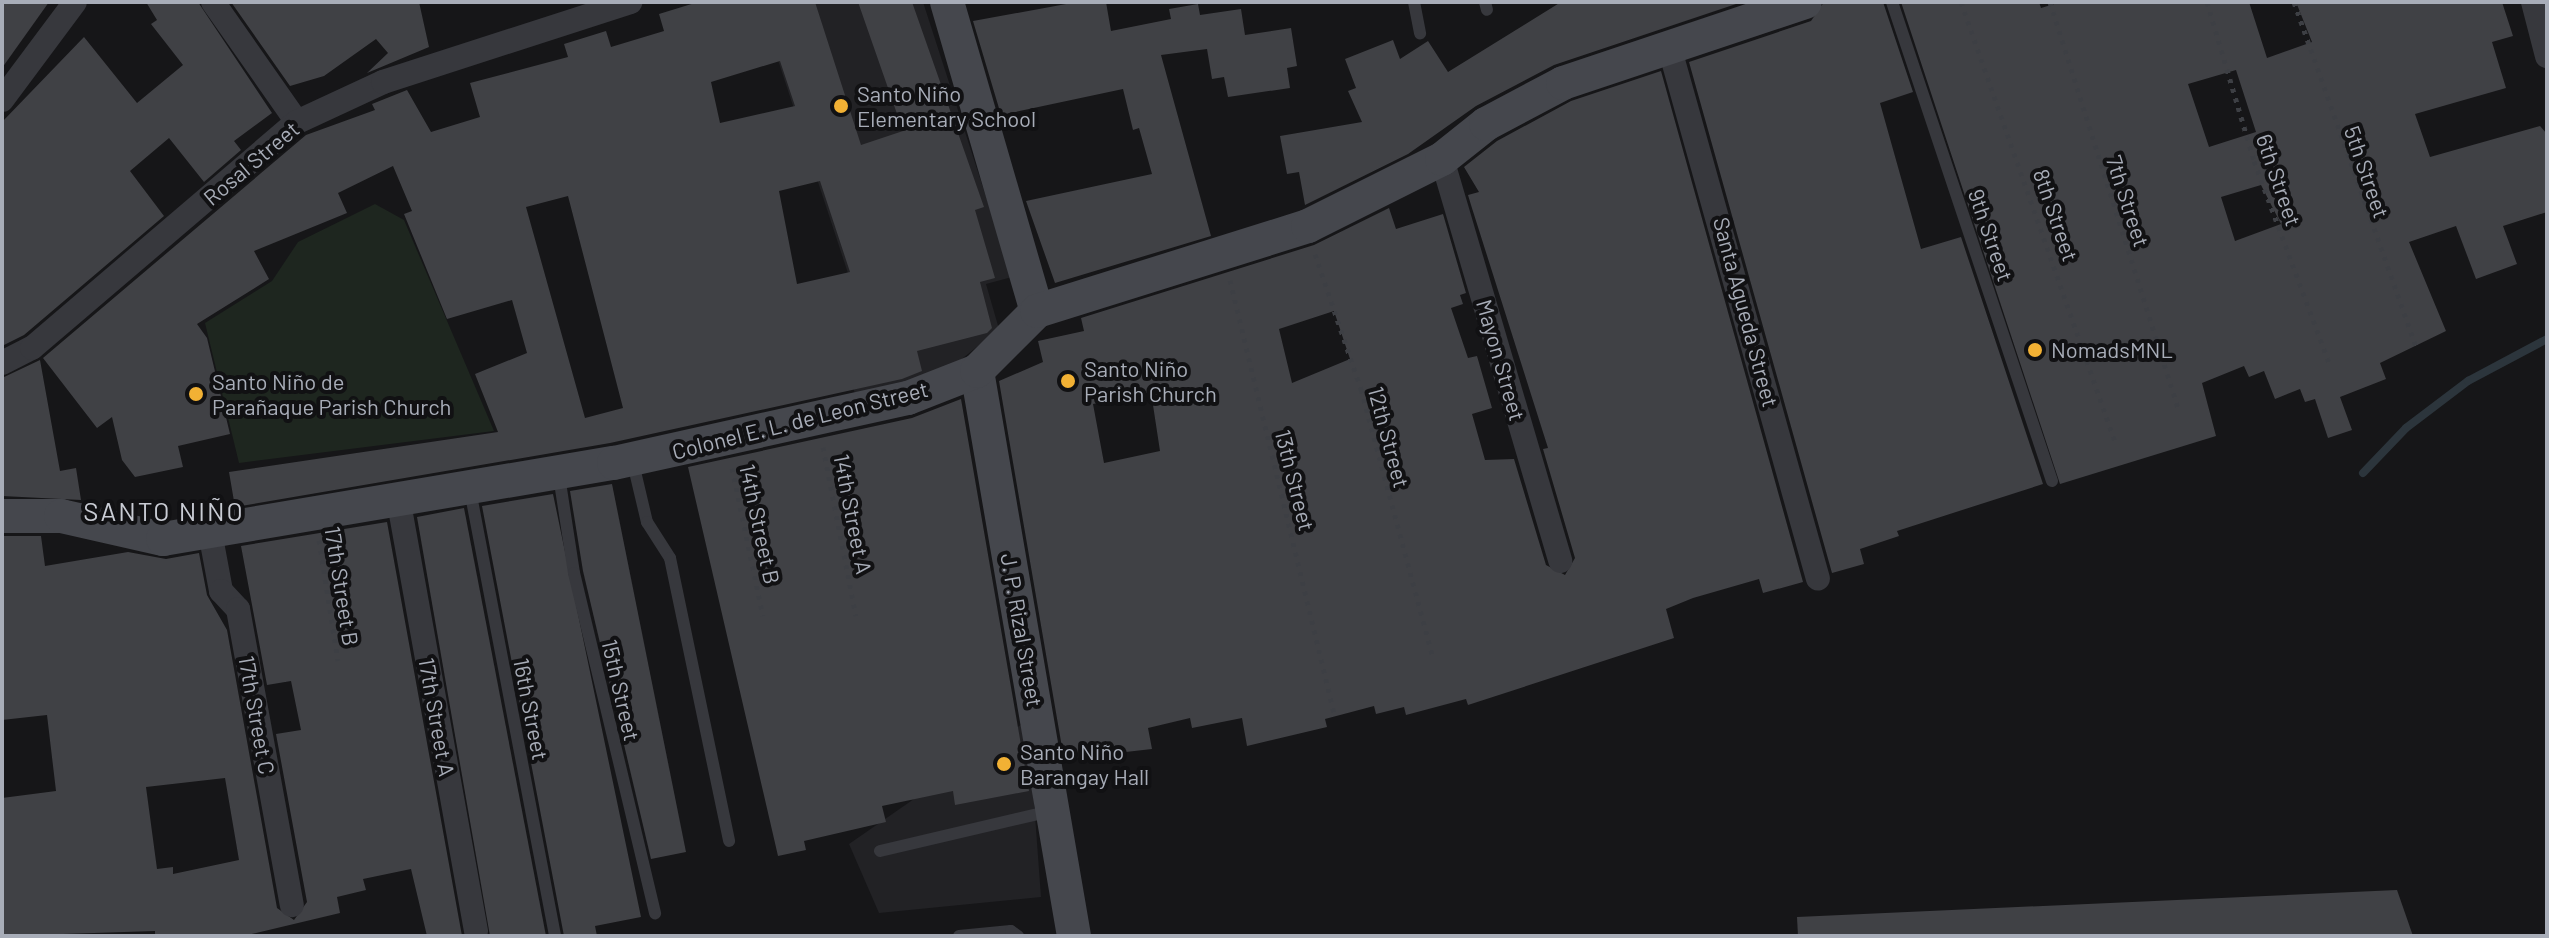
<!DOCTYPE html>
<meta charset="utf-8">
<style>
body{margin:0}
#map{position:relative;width:2549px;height:938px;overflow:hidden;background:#161618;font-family:Barlow,sans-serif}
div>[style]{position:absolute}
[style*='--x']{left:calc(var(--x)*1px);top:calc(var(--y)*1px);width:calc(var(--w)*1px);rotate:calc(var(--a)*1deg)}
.built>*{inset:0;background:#222225}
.green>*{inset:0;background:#1e261f}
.stream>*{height:8px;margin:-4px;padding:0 4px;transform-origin:4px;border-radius:4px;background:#2c353c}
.building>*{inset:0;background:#404145}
.path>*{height:5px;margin-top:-2.5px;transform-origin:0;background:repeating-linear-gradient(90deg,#3d3f44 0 4px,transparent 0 10px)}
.lane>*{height:12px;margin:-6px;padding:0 6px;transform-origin:6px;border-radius:6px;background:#37383d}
.street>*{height:24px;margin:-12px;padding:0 12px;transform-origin:12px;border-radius:12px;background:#37383d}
.secondary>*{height:34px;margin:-17px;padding:0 17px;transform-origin:17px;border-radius:17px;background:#45474d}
.dots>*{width:22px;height:22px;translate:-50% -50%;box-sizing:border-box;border:4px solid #111113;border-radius:50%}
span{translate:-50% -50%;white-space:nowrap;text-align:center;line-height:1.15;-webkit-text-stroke:8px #111113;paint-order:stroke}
.poi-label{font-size:22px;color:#a8adb8}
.left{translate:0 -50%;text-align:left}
.street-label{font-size:22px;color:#a8adb8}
.quarter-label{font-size:26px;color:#c9ccd4;letter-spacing:2px}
.frame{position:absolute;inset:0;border:4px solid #a8adb8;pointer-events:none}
</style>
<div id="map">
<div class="built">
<i style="clip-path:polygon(759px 2px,923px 2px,1012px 277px,986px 284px,999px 329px,927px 387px,858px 405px,836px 324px,862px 316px)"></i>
<i style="clip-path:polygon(1028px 720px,1041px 897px,879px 913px,849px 844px)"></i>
</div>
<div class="green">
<i style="clip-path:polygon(375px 204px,404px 220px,494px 431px,239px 463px,205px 323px,272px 281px,298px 242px)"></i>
</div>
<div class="stream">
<i style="--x:2363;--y:473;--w:62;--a:-46.3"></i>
<i style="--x:2406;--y:428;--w:78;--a:-37.2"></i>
<i style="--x:2468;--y:381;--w:89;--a:-28"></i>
</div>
<div class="building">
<i style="clip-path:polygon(2px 2px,49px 2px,2px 68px)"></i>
<i style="clip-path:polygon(146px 2px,198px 2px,272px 113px,234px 141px,241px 150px,204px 182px,169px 138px,130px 171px,164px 216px,24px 335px,2px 346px,2px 122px,84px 37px,137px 103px,183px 65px,151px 24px,157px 20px)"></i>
<i style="clip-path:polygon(231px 2px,419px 2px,429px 47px,367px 73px,388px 53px,376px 39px,324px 76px,290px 86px)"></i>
<i style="clip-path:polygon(evenodd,698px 2px,815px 2px,861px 145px,903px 131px,858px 2px,912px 2px,984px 207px,975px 210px,995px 278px,980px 282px,992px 328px,987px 333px,917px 351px,922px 371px,902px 379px,610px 443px,235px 507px,229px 472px,498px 432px,475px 374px,527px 353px,512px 300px,447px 319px,404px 214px,412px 211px,393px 166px,338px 193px,347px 213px,254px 251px,269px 279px,197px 324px,207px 338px,230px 434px,178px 446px,183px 467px,135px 477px,122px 460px,112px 417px,97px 428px,43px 358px,306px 135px,375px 110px,372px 104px,407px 90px,431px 132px,480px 117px,470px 83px,568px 57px,564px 44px,606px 31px,611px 47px,664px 31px,659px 14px,698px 2px,780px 61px,795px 106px,720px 123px,711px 82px,780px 61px,698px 2px,820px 181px,850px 272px,797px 284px,779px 191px,820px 181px,698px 2px,568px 196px,623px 408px,585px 418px,526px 207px,568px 196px)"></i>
<i style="clip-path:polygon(1077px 2px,1106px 2px,1111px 31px,1171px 19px,1169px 9px,1198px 4px,1200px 15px,1241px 9px,1245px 35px,1291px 28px,1297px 66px,1287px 68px,1290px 88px,1228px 97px,1224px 77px,1212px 79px,1207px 49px,1161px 55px,1211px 236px,1055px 283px,1026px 201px,1152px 174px,1139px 128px,1133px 130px,1123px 89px,1001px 115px,973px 21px)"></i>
<i style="clip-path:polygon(1561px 2px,1742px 2px,1554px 65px,1476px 106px,1408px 154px,1305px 205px,1299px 172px,1287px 174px,1280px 136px,1362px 122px,1348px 91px,1356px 88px,1345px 59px,1393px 40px,1400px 59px,1428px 41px,1448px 72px)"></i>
<i style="clip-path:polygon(1824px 2px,1883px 2px,1913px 92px,1880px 103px,1921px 249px,1961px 237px,2043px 484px,1897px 531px,1899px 536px,1860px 549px,1864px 564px,1832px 573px,1689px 62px,1811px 21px)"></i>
<i style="clip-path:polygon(evenodd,1901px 2px,2039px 2px,2041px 8px,2061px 2px,2249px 2px,2267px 58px,2312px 42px,2296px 2px,2502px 2px,2513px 36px,2492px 42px,2506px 88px,2415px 114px,2430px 157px,2540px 126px,2547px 134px,2547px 212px,2503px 226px,2517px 264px,2476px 279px,2456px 226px,2409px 242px,2446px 331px,2380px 363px,2386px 379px,2340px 397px,2352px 430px,2328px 438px,2315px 399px,2305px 402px,2300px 389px,2275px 399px,2264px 371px,2249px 377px,2244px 366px,2202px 383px,2216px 436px,2060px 484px,1901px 2px,2236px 70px,2256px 132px,2209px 147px,2188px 84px,2236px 70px,1901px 2px,2261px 185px,2281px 224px,2235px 241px,2221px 197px,2261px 185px)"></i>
<i style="clip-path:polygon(evenodd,1661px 71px,1803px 582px,1763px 593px,1759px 579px,1693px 598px,1666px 609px,1674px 638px,1468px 705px,1466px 699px,1406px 715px,1404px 707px,1376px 714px,1374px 706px,1325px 719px,1327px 727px,1247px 746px,1242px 718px,1192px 728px,1190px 718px,1148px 728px,1152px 749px,1064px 759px,999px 381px,1043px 362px,1038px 341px,1084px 331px,1081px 318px,1314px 245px,1389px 208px,1396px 229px,1443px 214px,1466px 293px,1460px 295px,1463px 304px,1451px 308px,1468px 358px,1477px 356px,1492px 408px,1472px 414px,1485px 460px,1514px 459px,1546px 565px,1565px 575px,1575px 558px,1543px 449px,1548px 448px,1471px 205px,1468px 195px,1479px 192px,1464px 167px,1497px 141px,1571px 101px,1661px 71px,1334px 311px,1350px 359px,1292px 383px,1279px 329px,1334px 311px,1661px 71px,1151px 392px,1160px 451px,1104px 463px,1093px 404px,1151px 392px)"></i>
<i style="clip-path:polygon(40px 360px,60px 471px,76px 468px,81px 500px,2px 496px,2px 378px)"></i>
<i style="clip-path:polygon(961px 399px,1029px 791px,955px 805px,953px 791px,882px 806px,886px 822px,804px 841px,806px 850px,778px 856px,688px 467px,912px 418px)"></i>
<i style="clip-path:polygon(612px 484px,686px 852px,651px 859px,583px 571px,570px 491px)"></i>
<i style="clip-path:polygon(553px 494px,641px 917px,595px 926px,597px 936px,564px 936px,482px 506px)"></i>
<i style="clip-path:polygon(464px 508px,546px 936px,490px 936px,417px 517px)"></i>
<i style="clip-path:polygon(evenodd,387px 522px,462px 936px,427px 936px,411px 869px,363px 879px,366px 890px,337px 897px,340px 913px,243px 936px,155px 936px,155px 931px,2px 936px,2px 798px,56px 791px,47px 715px,2px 720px,2px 536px,41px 536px,45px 566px,128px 552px,166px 559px,199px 553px,207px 595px,227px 630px,277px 908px,294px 920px,307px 902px,276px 734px,301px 730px,291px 681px,267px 685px,241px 546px,387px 522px,225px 778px,239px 860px,173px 874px,173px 867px,157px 869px,146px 787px,225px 778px)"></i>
<i style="clip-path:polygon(2397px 890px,2413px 936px,1798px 936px,1797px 917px)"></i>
</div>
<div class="path">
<i style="--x:1961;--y:2;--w:465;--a:70.7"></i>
<i style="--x:2050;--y:2;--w:428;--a:72.5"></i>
<i style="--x:2207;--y:2;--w:166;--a:73.5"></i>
<i style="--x:2254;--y:161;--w:218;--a:69.6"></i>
<i style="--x:2294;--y:2;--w:369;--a:70.5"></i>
<i style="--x:1315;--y:254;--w:143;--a:71.2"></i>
<i style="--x:1361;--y:389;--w:278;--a:75"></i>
<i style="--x:1230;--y:280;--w:448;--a:76.5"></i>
<i style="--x:823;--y:447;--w:172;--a:79"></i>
<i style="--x:732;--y:468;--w:151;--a:78.2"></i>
<i style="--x:319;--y:540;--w:122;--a:81.1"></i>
</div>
<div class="lane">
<i style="--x:1414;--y:2;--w:32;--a:79"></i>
<i style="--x:1485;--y:2;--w:8;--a:76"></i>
<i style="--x:1892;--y:2;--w:505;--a:71.53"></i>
<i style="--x:633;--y:463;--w:61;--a:76.7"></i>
<i style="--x:647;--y:522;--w:43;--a:57.4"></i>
<i style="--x:670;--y:558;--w:289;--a:78.2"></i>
<i style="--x:559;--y:476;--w:98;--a:81.2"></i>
<i style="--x:574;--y:573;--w:350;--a:76.6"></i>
<i style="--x:470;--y:490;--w:454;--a:79.2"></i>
<i style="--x:880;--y:851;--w:175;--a:-13.2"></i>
<i style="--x:959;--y:936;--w:52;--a:-5.5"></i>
<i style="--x:1011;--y:931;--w:9;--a:36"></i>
</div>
<div class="street">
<i style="--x:213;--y:2;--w:146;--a:55"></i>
<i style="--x:2533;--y:2;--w:56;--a:75.5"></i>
<i style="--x:1669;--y:46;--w:553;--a:74.38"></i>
<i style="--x:2;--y:100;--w:122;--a:-53.3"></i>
<i style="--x:1442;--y:159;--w:419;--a:73.6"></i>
<i style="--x:2;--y:363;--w:34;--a:-27"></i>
<i style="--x:32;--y:348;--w:348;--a:-40.5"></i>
<i style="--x:297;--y:122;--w:95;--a:-24.9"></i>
<i style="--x:383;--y:82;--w:260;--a:-17.9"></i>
<i style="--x:399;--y:503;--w:435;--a:79.8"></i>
<i style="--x:210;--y:532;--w:60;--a:79.4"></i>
<i style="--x:221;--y:591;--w:25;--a:47"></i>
<i style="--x:238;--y:609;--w:301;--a:79.7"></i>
</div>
<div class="secondary">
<i style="--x:947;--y:2;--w:322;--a:73.8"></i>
<i style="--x:977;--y:371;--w:573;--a:80.26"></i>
<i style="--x:2;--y:516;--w:59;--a:0"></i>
<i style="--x:61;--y:516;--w:105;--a:12.7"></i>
<i style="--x:163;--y:539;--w:457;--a:-9.6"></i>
<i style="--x:614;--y:463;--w:301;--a:-12.5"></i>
<i style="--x:908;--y:398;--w:74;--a:-21.4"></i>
<i style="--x:977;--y:371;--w:85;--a:-45"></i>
<i style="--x:1037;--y:311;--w:284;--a:-17.4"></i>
<i style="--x:1308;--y:226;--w:150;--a:-26.6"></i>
<i style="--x:1442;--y:159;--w:56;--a:-38.5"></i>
<i style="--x:1486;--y:124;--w:87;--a:-28"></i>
<i style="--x:1563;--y:83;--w:255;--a:-18.5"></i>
</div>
<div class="dots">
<i style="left:841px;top:106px;background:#f2b134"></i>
<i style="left:2035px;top:350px;background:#f2b134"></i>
<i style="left:1068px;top:381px;background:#f2b134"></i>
<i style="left:196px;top:394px;background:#f2b134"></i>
<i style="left:1004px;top:764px;background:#f2b134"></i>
</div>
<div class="poi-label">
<span class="left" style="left:857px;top:106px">Santo Niño<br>Elementary School</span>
<span class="left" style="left:2051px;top:350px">NomadsMNL</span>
<span class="left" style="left:1084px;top:381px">Santo Niño<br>Parish Church</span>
<span class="left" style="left:212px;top:394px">Santo Niño de<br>Parañaque Parish Church</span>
<span class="left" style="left:1020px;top:764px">Santo Niño<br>Barangay Hall</span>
</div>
<div class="street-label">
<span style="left:251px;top:163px;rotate:-40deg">Rosal Street</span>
<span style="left:2367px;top:172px;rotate:71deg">5th Street</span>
<span style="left:2279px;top:180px;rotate:71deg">6th Street</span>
<span style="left:2128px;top:201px;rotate:72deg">7th Street</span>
<span style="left:2056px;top:215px;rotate:71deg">8th Street</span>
<span style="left:1991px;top:235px;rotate:71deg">9th Street</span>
<span style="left:1746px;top:312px;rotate:75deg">Santa Agueda Street</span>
<span style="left:1501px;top:360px;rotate:74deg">Mayon Street</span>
<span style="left:800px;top:420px;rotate:-14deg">Colonel E. L. de Leon Street</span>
<span style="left:1389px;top:437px;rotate:75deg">12th Street</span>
<span style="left:1295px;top:480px;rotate:76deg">13th Street</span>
<span style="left:853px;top:514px;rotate:79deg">14th Street A</span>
<span style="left:760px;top:524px;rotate:78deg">14th Street B</span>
<span style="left:342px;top:586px;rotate:81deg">17th Street B</span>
<span style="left:1022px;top:630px;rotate:80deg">J. P. Rizal Street</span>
<span style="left:621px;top:690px;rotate:77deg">15th Street</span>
<span style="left:531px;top:709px;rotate:79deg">16th Street</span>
<span style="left:257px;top:715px;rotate:80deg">17th Street C</span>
<span style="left:437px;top:717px;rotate:80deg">17th Street A</span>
</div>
<div class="quarter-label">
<span style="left:164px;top:511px">SANTO NIÑO</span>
</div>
<div class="frame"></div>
</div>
